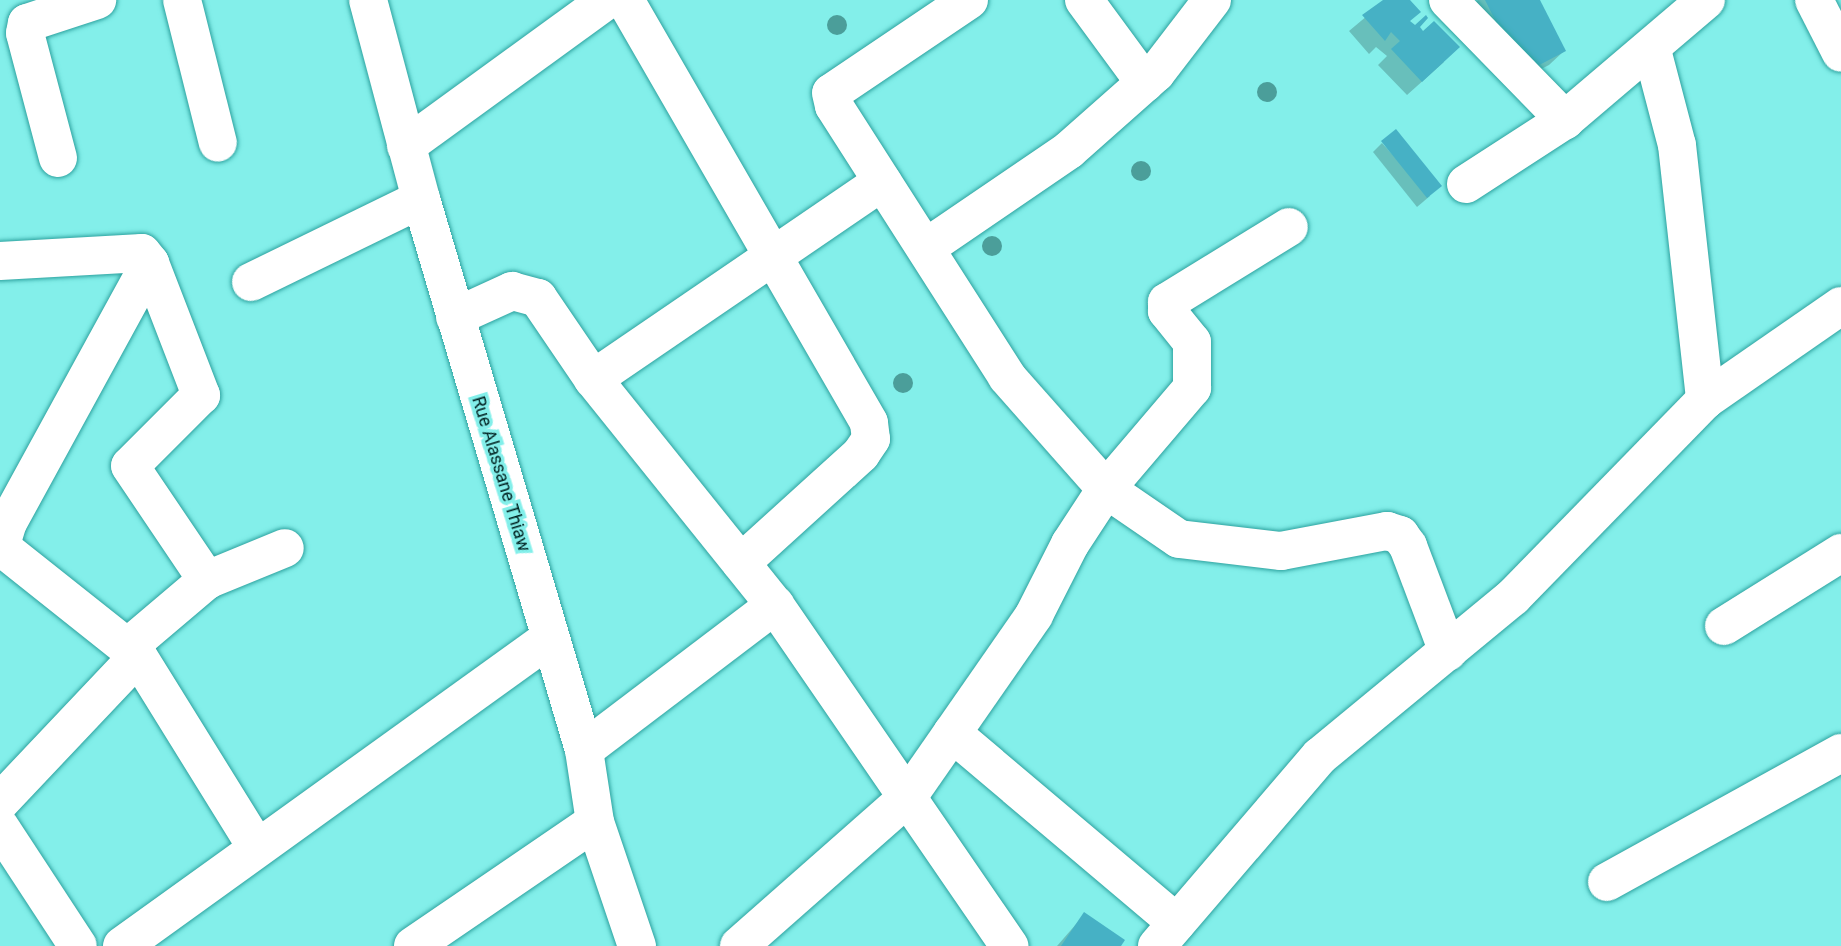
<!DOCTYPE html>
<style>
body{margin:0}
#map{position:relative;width:1841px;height:946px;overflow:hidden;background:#83efea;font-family:Roboto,sans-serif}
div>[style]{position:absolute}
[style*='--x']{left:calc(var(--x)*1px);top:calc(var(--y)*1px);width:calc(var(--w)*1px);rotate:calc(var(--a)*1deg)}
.shadow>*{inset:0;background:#0003}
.building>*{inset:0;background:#46b1c5}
.roads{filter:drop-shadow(0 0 2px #2da29f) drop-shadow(0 0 2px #2da29f)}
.minor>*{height:38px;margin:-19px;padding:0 19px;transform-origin:19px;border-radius:19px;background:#fff}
.trees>*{width:20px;height:20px;margin:-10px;border-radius:50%;background:#4b9e9a}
span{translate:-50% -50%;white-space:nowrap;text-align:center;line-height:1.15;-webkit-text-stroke:7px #83efea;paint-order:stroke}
.street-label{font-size:18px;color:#002120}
</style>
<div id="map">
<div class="shadow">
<i style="clip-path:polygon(1386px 0,1407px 0,1409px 22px,1444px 62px,1407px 95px,1378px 65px,1387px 56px,1376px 47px,1369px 54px,1349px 31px)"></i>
<i style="clip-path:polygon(1478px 0,1538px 0,1564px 51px,1549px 65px,1507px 87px,1468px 10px)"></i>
<i style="clip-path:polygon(1382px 143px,1430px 196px,1417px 207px,1373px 152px)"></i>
<i style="clip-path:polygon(1084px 915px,1119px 946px,1057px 946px)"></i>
</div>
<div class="building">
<i style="clip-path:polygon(1383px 0,1410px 0,1421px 12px,1410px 21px,1415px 25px,1426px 15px,1428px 18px,1420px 27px,1423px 31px,1434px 21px,1460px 47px,1422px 82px,1391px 49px,1400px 41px,1391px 32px,1385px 41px,1362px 15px)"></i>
<i style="clip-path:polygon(1485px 0,1540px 0,1566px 51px,1522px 74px)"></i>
<i style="clip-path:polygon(1396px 129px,1442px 186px,1427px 198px,1381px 141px)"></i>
<i style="clip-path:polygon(1084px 912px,1125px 940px,1121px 946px,1061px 946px)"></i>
</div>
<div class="roads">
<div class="minor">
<i style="--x:182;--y:0;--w:147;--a:75.9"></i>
<i style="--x:368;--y:0;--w:206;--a:75.1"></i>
<i style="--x:421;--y:199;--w:575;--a:73.52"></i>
<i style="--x:584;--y:750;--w:73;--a:81.3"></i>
<i style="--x:595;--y:822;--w:131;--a:71.3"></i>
<i style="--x:625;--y:0;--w:488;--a:60"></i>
<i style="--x:869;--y:423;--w:16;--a:83"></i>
<i style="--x:871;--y:439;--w:18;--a:124"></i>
<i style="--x:861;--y:454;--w:162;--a:137.8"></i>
<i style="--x:969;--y:0;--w:166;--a:146"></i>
<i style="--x:831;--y:93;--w:13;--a:77"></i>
<i style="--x:834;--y:106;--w:322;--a:57.4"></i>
<i style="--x:1007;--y:377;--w:149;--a:48.5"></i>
<i style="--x:1106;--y:489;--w:88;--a:34.4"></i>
<i style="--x:1179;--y:539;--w:103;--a:6.7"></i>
<i style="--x:1281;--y:551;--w:108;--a:-10.7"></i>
<i style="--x:1387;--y:531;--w:14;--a:17"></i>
<i style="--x:1400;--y:535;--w:14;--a:54"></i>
<i style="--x:1408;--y:546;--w:113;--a:69.3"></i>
<i style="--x:1084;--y:0;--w:103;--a:53.7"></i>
<i style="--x:1448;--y:0;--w:168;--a:45.7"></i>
<i style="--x:1814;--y:0;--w:59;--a:63"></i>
<i style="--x:1652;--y:50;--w:98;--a:75.3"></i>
<i style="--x:1677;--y:145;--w:257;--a:83.7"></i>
<i style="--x:406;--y:146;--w:248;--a:-36"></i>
<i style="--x:58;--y:158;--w:129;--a:-104.8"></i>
<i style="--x:25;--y:33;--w:10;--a:-79"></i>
<i style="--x:27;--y:23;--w:74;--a:-18.2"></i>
<i style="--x:1466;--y:184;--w:118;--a:-32.9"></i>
<i style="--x:1565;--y:120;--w:185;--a:-40.4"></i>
<i style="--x:927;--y:247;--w:172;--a:-34.3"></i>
<i style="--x:1069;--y:150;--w:116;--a:-41.5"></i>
<i style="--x:1156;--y:73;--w:92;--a:-52.5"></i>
<i style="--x:0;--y:261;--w:142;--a:-3.2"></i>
<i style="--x:142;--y:253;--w:13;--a:51"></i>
<i style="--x:150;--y:263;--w:295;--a:118.7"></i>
<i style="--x:8;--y:522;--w:28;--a:107"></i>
<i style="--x:150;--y:263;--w:142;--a:68.9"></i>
<i style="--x:201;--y:395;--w:100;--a:135"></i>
<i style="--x:130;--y:466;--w:138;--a:56"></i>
<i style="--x:251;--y:282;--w:189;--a:-26"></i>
<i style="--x:455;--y:317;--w:63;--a:-24.5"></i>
<i style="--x:512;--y:291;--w:27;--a:15"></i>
<i style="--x:538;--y:298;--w:98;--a:55.8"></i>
<i style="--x:593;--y:379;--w:290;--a:51.2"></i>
<i style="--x:775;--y:605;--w:414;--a:55.5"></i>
<i style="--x:593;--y:379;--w:350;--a:-34.3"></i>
<i style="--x:1;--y:547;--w:175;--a:38.5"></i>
<i style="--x:138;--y:656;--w:224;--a:58.2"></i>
<i style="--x:1724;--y:626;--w:138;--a:-32"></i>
<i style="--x:128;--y:647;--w:104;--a:-40.3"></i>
<i style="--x:207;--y:580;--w:84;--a:-22.3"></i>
<i style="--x:952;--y:733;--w:294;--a:40.2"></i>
<i style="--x:584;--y:750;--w:240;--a:-37.2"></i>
<i style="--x:0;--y:802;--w:201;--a:-46.6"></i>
<i style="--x:0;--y:827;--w:142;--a:56.8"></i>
<i style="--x:1607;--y:882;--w:267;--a:-28.9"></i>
<i style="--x:122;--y:946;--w:527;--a:-35.74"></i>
<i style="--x:413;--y:946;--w:220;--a:-34.3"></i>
<i style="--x:739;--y:946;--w:224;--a:-41.4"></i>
<i style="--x:907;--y:798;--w:223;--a:-55.2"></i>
<i style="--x:1034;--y:615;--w:80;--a:-63.1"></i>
<i style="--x:1070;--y:544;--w:66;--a:-56.8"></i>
<i style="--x:1106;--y:489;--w:133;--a:-49.6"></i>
<i style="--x:1192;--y:388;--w:46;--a:-90"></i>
<i style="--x:1192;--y:342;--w:40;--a:-129"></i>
<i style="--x:1167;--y:311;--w:9;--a:-90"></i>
<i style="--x:1167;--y:302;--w:143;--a:-31.6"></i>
<i style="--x:1157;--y:946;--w:250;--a:-49.4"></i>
<i style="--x:1320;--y:756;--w:250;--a:-39.5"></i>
<i style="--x:1513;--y:597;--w:275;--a:-45.7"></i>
<i style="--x:1705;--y:400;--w:165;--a:-34.7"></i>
</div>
</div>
<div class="trees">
<i style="left:837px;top:25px"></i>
<i style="left:1267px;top:92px"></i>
<i style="left:1141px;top:171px"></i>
<i style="left:992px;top:246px"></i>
<i style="left:903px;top:383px"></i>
</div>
<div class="street-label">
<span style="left:501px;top:474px;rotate:73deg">Rue Alassane Thiaw</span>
</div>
</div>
